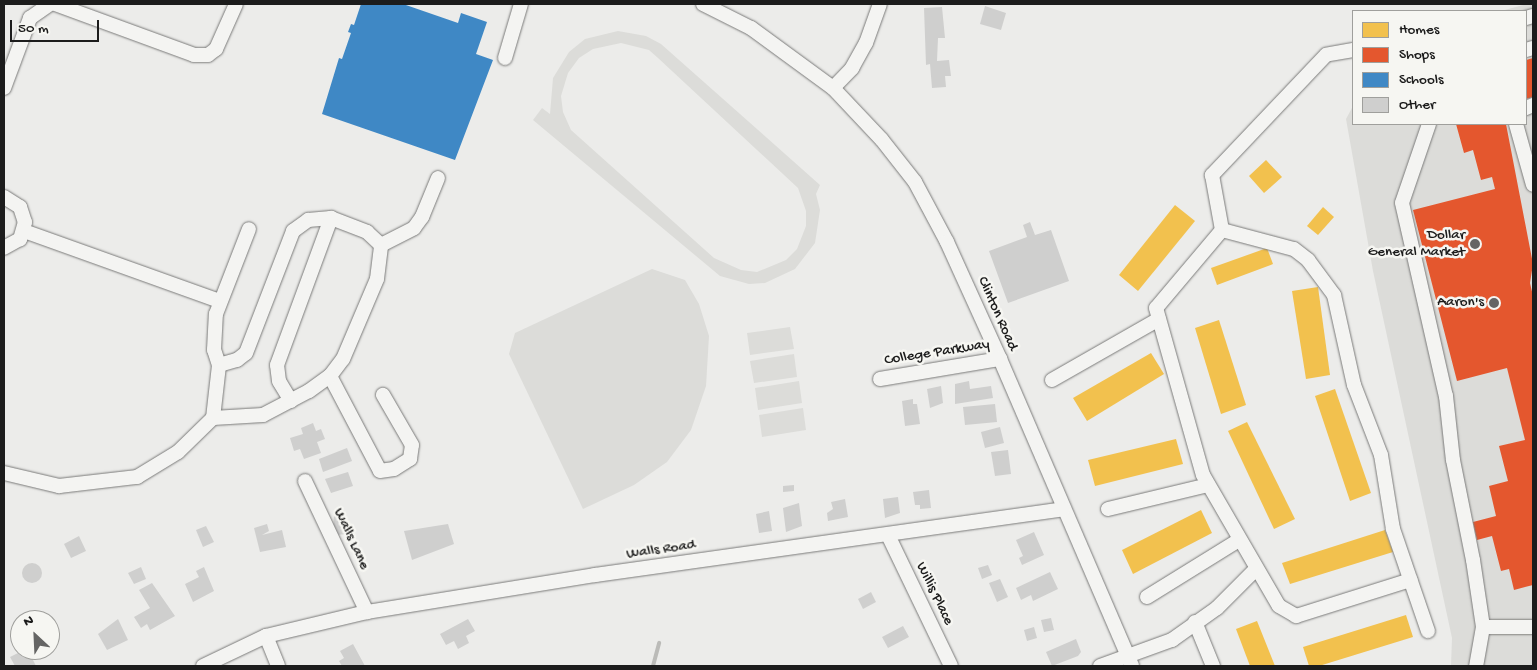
<!DOCTYPE html>
<style>
body{margin:0}
#map{position:relative;width:1537px;height:670px;overflow:hidden;background:#ececea;font-family:"Gochi Hand",sans-serif}
div>[style]{position:absolute}
[style*='--x']{left:calc(var(--x)*1px);top:calc(var(--y)*1px);width:calc(var(--w)*1px);rotate:calc(var(--a)*1deg)}
.built>*{inset:0;background:#dcdcd9}
.homes>*{inset:0;background:#f2c14e}
.shops>*{inset:0;background:#e4572e}
.schools>*{inset:0;background:#3f88c5}
.stream>*{height:4px;margin:-2px;padding:0 2px;transform-origin:2px;border-radius:2px;background:#bbbbb8}
.building>*{inset:0;background:#cfcfce}
.round{border-radius:50%}
.roads{filter:drop-shadow(0 0 1px #7a7a79) drop-shadow(0 0 1px #7a7a79)}
.minor>*{height:14px;margin:-7px;padding:0 7px;transform-origin:7px;border-radius:7px;background:#f4f4f2}
.dots>*{width:14px;height:14px;translate:-50% -50%;box-sizing:border-box;border:2px solid #f6f6f2;border-radius:50%}
span{translate:-50% -50%;white-space:nowrap;text-align:center;line-height:1.15;-webkit-text-stroke:5px #f6f6f2;paint-order:stroke}
.poi-label{font-size:15px;color:#1c1c1c}
.right{translate:-100% -50%;text-align:right}
.street-label{font-size:15px;color:#1c1c1c}
.frame{position:absolute;inset:0;border:5px solid #1c1c1c;pointer-events:none}
.legend{position:absolute;left:1352px;top:10px;width:175px;height:115px;box-sizing:border-box;background:#f6f6f2;border:1px solid #9f9f9c;margin:0;padding:6px 9px;list-style:none;font-size:15px;color:#1c1c1c}
.legend li{display:flex;align-items:center;gap:10px;height:25px}
.legend b{width:25px;border:1px solid #9f9f9c}
.north{position:absolute;left:10px;top:610px;width:50px;height:50px;box-sizing:border-box;background:#f6f6f2;border:1px solid #9f9f9c;border-radius:50%;rotate:335deg;font-size:14px;font-weight:700;line-height:20px;text-align:center;color:#1c1c1c}
.north::after{content:'';display:block;margin:auto;width:18px;height:22px;background:#656564;clip-path:polygon(50% 0,100% 100%,50% 72%,0 100%)}
.scale{position:absolute;left:10px;top:20px;width:89px;height:22px;box-sizing:border-box;border:2px solid #1c1c1c;border-top:0;padding-left:6px;font-size:15px;line-height:18px;white-space:nowrap;color:#1c1c1c;-webkit-text-stroke:4px #f6f6f2;paint-order:stroke}
</style>
<div id="map">
<div class="built">
<i style="clip-path:polygon(1527px 4px,1533px 4px,1533px 666px,1451px 666px,1452px 638px,1373px 271px,1346px 119px,1353px 106px,1353px 124px,1526px 124px,1526px 11px,1501px 11px)"></i>
<i style="clip-path:polygon(evenodd,618px 31px,646px 36px,661px 44px,820px 185px,816px 194px,820px 210px,815px 243px,795px 269px,765px 283px,749px 284px,720px 276px,533px 120px,542px 108px,550px 114px,553px 78px,569px 52px,585px 39px,618px 31px,621px 43px,649px 50px,658px 58px,798px 188px,806px 211px,806px 226px,797px 249px,786px 260px,757px 272px,741px 270px,714px 258px,571px 130px,563px 112px,561px 96px,568px 73px,579px 58px,593px 49px,621px 43px)"></i>
<i style="clip-path:polygon(652px 269px,685px 280px,699px 304px,709px 336px,706px 386px,691px 430px,667px 462px,634px 485px,583px 509px,509px 354px,515px 333px)"></i>
<i style="clip-path:polygon(790px 327px,794px 349px,750px 355px,747px 333px)"></i>
<i style="clip-path:polygon(794px 354px,797px 377px,754px 383px,750px 361px)"></i>
<i style="clip-path:polygon(799px 381px,802px 403px,758px 410px,755px 388px)"></i>
<i style="clip-path:polygon(803px 408px,806px 430px,762px 437px,759px 415px)"></i>
</div>
<div class="homes">
<i style="clip-path:polygon(1266px 160px,1282px 177px,1264px 193px,1249px 176px)"></i>
<i style="clip-path:polygon(1175px 205px,1195px 221px,1138px 291px,1119px 275px)"></i>
<i style="clip-path:polygon(1323px 207px,1334px 217px,1318px 235px,1307px 226px)"></i>
<i style="clip-path:polygon(1267px 248px,1273px 264px,1217px 285px,1211px 268px)"></i>
<i style="clip-path:polygon(1318px 287px,1330px 375px,1306px 379px,1292px 291px)"></i>
<i style="clip-path:polygon(1219px 320px,1246px 405px,1221px 414px,1195px 328px)"></i>
<i style="clip-path:polygon(1151px 353px,1164px 374px,1087px 421px,1073px 398px)"></i>
<i style="clip-path:polygon(1335px 389px,1371px 493px,1350px 501px,1315px 396px)"></i>
<i style="clip-path:polygon(1247px 422px,1295px 519px,1274px 529px,1228px 431px)"></i>
<i style="clip-path:polygon(1176px 439px,1183px 464px,1095px 486px,1088px 460px)"></i>
<i style="clip-path:polygon(1201px 510px,1212px 533px,1133px 574px,1122px 550px)"></i>
<i style="clip-path:polygon(1385px 530px,1393px 552px,1290px 584px,1282px 563px)"></i>
<i style="clip-path:polygon(1406px 615px,1413px 637px,1319px 666px,1309px 666px,1303px 647px)"></i>
<i style="clip-path:polygon(1257px 621px,1275px 666px,1250px 666px,1236px 629px)"></i>
</div>
<div class="shops">
<i style="clip-path:polygon(1533px 58px,1533px 97px,1526px 99px,1526px 60px)"></i>
<i style="clip-path:polygon(1456px 124px,1506px 124px,1533px 264px,1530px 283px,1533px 296px,1533px 585px,1514px 590px,1509px 569px,1501px 571px,1492px 536px,1477px 540px,1473px 522px,1496px 516px,1489px 486px,1508px 481px,1499px 446px,1525px 440px,1507px 368px,1457px 381px,1413px 210px,1495px 189px,1492px 177px,1481px 180px,1473px 150px,1464px 153px)"></i>
</div>
<div class="schools">
<i style="clip-path:polygon(361px 4px,403px 4px,458px 23px,461px 13px,487px 22px,476px 54px,493px 60px,455px 160px,322px 114px,339px 58px,342px 59px,351px 33px,348px 32px,351px 24px,354px 25px)"></i>
</div>
<div class="stream">
<i style="--x:653;--y:666;--w:24;--a:-75"></i>
</div>
<div class="building">
<i style="clip-path:polygon(985px 6px,1006px 13px,1001px 30px,980px 24px)"></i>
<i style="clip-path:polygon(942px 7px,945px 38px,938px 38px,937px 61px,949px 60px,951px 76px,945px 76px,946px 87px,932px 88px,930px 64px,926px 65px,924px 8px)"></i>
<i style="clip-path:polygon(1030px 222px,1035px 235px,1051px 230px,1069px 281px,1008px 303px,989px 251px,1027px 237px,1023px 225px)"></i>
<i style="clip-path:polygon(969px 381px,970px 389px,991px 386px,993px 398px,955px 404px,955px 384px)"></i>
<i style="clip-path:polygon(941px 386px,943px 403px,930px 408px,927px 389px)"></i>
<i style="clip-path:polygon(913px 399px,913px 404px,917px 404px,920px 424px,905px 426px,902px 401px)"></i>
<i style="clip-path:polygon(995px 404px,997px 422px,965px 425px,963px 407px)"></i>
<i style="clip-path:polygon(313px 423px,316px 431px,321px 429px,325px 439px,317px 442px,321px 453px,304px 459px,300px 449px,294px 451px,290px 438px,303px 434px,301px 428px)"></i>
<i style="clip-path:polygon(1000px 427px,1004px 443px,985px 448px,981px 432px)"></i>
<i style="clip-path:polygon(347px 448px,352px 461px,323px 472px,319px 459px)"></i>
<i style="clip-path:polygon(1008px 450px,1011px 474px,995px 476px,991px 452px)"></i>
<i style="clip-path:polygon(348px 472px,353px 486px,331px 493px,325px 479px)"></i>
<i style="clip-path:polygon(794px 485px,794px 491px,783px 492px,783px 486px)"></i>
<i style="clip-path:polygon(929px 490px,931px 508px,920px 509px,920px 505px,915px 505px,913px 492px)"></i>
<i style="clip-path:polygon(898px 497px,900px 513px,885px 518px,883px 499px)"></i>
<i style="clip-path:polygon(845px 499px,848px 517px,828px 521px,827px 513px,833px 509px,831px 502px)"></i>
<i style="clip-path:polygon(799px 503px,802px 526px,786px 532px,783px 508px)"></i>
<i style="clip-path:polygon(344px 510px,349px 534px,333px 535px,334px 511px)"></i>
<i style="clip-path:polygon(769px 511px,772px 531px,759px 533px,756px 514px)"></i>
<i style="clip-path:polygon(267px 524px,269px 531px,262px 535px,282px 530px,286px 547px,260px 552px,254px 528px)"></i>
<i style="clip-path:polygon(448px 524px,454px 544px,412px 560px,404px 531px)"></i>
<i style="clip-path:polygon(206px 526px,214px 542px,203px 547px,196px 530px)"></i>
<i style="clip-path:polygon(1034px 532px,1044px 555px,1022px 565px,1019px 558px,1023px 556px,1016px 540px)"></i>
<i style="clip-path:polygon(79px 536px,86px 551px,71px 558px,64px 544px)"></i>
<i class="round" style="left:22px;top:563px;width:20px;height:20px"></i>
<i style="clip-path:polygon(988px 565px,992px 575px,982px 579px,978px 568px)"></i>
<i style="clip-path:polygon(141px 567px,146px 579px,134px 584px,128px 573px)"></i>
<i style="clip-path:polygon(204px 567px,214px 591px,193px 602px,185px 584px,199px 577px,196px 571px)"></i>
<i style="clip-path:polygon(1050px 572px,1058px 589px,1033px 601px,1031px 595px,1021px 600px,1016px 588px)"></i>
<i style="clip-path:polygon(1000px 579px,1008px 597px,997px 602px,989px 583px)"></i>
<i style="clip-path:polygon(152px 583px,175px 616px,150px 630px,147px 624px,141px 628px,134px 617px,150px 608px,139px 590px)"></i>
<i style="clip-path:polygon(871px 592px,876px 602px,863px 609px,858px 599px)"></i>
<i style="clip-path:polygon(1051px 618px,1054px 630px,1044px 632px,1041px 620px)"></i>
<i style="clip-path:polygon(118px 619px,128px 640px,107px 650px,98px 634px)"></i>
<i style="clip-path:polygon(468px 619px,475px 631px,466px 636px,469px 643px,458px 649px,454px 641px,446px 645px,440px 634px)"></i>
<i style="clip-path:polygon(903px 626px,909px 637px,888px 648px,882px 637px)"></i>
<i style="clip-path:polygon(1034px 627px,1037px 638px,1027px 641px,1024px 630px)"></i>
<i style="clip-path:polygon(1076px 639px,1081px 652px,1078px 656px,1052px 666px,1046px 652px)"></i>
<i style="clip-path:polygon(353px 644px,365px 666px,342px 666px,339px 661px,344px 658px,340px 651px)"></i>
<i style="clip-path:polygon(24px 650px,28px 650px,36px 666px,15px 666px,10px 657px)"></i>
</div>
<div class="roads">
<div class="minor">
<i style="--x:55;--y:4;--w:148;--a:20.1"></i>
<i style="--x:194;--y:55;--w:14;--a:0"></i>
<i style="--x:208;--y:55;--w:10;--a:-37"></i>
<i style="--x:216;--y:49;--w:49;--a:-66"></i>
<i style="--x:703;--y:4;--w:54;--a:26.6"></i>
<i style="--x:751;--y:28;--w:102;--a:36.2"></i>
<i style="--x:833;--y:88;--w:71;--a:46.7"></i>
<i style="--x:882;--y:140;--w:53;--a:51.8"></i>
<i style="--x:915;--y:182;--w:68;--a:61.9"></i>
<i style="--x:947;--y:242;--w:128;--a:65.6"></i>
<i style="--x:1000;--y:359;--w:334;--a:66.7"></i>
<i style="--x:1526;--y:18;--w:7;--a:-16"></i>
<i style="--x:1353;--y:50;--w:27;--a:170"></i>
<i style="--x:1326;--y:55;--w:166;--a:133.5"></i>
<i style="--x:1212;--y:175;--w:56;--a:79.7"></i>
<i style="--x:1222;--y:230;--w:102;--a:130.2"></i>
<i style="--x:1156;--y:308;--w:173;--a:74.3"></i>
<i style="--x:1203;--y:475;--w:151;--a:59.9"></i>
<i style="--x:1279;--y:606;--w:20;--a:30"></i>
<i style="--x:1296;--y:616;--w:120;--a:-17.5"></i>
<i style="--x:1526;--y:50;--w:7;--a:-16"></i>
<i style="--x:505;--y:58;--w:56;--a:-73.5"></i>
<i style="--x:4;--y:88;--w:75;--a:-69.6"></i>
<i style="--x:30;--y:18;--w:24;--a:-35"></i>
<i style="--x:833;--y:88;--w:28;--a:-46"></i>
<i style="--x:852;--y:68;--w:29;--a:-61"></i>
<i style="--x:866;--y:43;--w:41;--a:-70.3"></i>
<i style="--x:1526;--y:108;--w:8;--a:-23"></i>
<i style="--x:1429;--y:124;--w:83;--a:108.9"></i>
<i style="--x:1402;--y:203;--w:198;--a:77.2"></i>
<i style="--x:1446;--y:396;--w:64;--a:83.8"></i>
<i style="--x:1453;--y:460;--w:102;--a:78.7"></i>
<i style="--x:1473;--y:560;--w:68;--a:81.5"></i>
<i style="--x:1483;--y:627;--w:40;--a:100"></i>
<i style="--x:1516;--y:124;--w:63;--a:74.4"></i>
<i style="--x:4;--y:197;--w:19;--a:32"></i>
<i style="--x:20;--y:207;--w:16;--a:72"></i>
<i style="--x:25;--y:222;--w:18;--a:106"></i>
<i style="--x:20;--y:239;--w:18;--a:151"></i>
<i style="--x:1222;--y:230;--w:74;--a:14.8"></i>
<i style="--x:1294;--y:249;--w:18;--a:38"></i>
<i style="--x:1308;--y:260;--w:44;--a:53.4"></i>
<i style="--x:1334;--y:295;--w:92;--a:77.5"></i>
<i style="--x:1354;--y:385;--w:75;--a:68.9"></i>
<i style="--x:1381;--y:455;--w:75;--a:80.8"></i>
<i style="--x:1393;--y:529;--w:108;--a:71.1"></i>
<i style="--x:24;--y:231;--w:208;--a:19.7"></i>
<i style="--x:219;--y:365;--w:19;--a:-16"></i>
<i style="--x:237;--y:360;--w:11;--a:-38"></i>
<i style="--x:246;--y:353;--w:131;--a:-68.9"></i>
<i style="--x:293;--y:231;--w:19;--a:-36"></i>
<i style="--x:308;--y:220;--w:23;--a:-5"></i>
<i style="--x:331;--y:218;--w:39;--a:21"></i>
<i style="--x:367;--y:232;--w:19;--a:43"></i>
<i style="--x:330;--y:376;--w:107;--a:62.2"></i>
<i style="--x:380;--y:471;--w:14;--a:-8"></i>
<i style="--x:394;--y:469;--w:19;--a:-32"></i>
<i style="--x:410;--y:459;--w:14;--a:-82"></i>
<i style="--x:412;--y:445;--w:58;--a:-120.1"></i>
<i style="--x:880;--y:379;--w:122;--a:-9.5"></i>
<i style="--x:1052;--y:380;--w:123;--a:-29.7"></i>
<i style="--x:291;--y:401;--w:23;--a:-121"></i>
<i style="--x:279;--y:381;--w:16;--a:-97"></i>
<i style="--x:277;--y:365;--w:157;--a:-69.8"></i>
<i style="--x:213;--y:418;--w:53;--a:-83.5"></i>
<i style="--x:219;--y:365;--w:16;--a:-108"></i>
<i style="--x:214;--y:350;--w:36;--a:-87"></i>
<i style="--x:216;--y:314;--w:91;--a:-68.8"></i>
<i style="--x:4;--y:473;--w:57;--a:13.3"></i>
<i style="--x:59;--y:486;--w:79;--a:-6.6"></i>
<i style="--x:137;--y:477;--w:48;--a:-31.4"></i>
<i style="--x:178;--y:452;--w:49;--a:-44.2"></i>
<i style="--x:213;--y:418;--w:50;--a:-3.4"></i>
<i style="--x:263;--y:415;--w:52;--a:-27.6"></i>
<i style="--x:309;--y:391;--w:26;--a:-36"></i>
<i style="--x:330;--y:376;--w:21;--a:-53"></i>
<i style="--x:343;--y:359;--w:87;--a:-67"></i>
<i style="--x:377;--y:279;--w:34;--a:-83"></i>
<i style="--x:381;--y:245;--w:37;--a:-27"></i>
<i style="--x:414;--y:228;--w:14;--a:-54"></i>
<i style="--x:422;--y:217;--w:42;--a:-67.7"></i>
<i style="--x:305;--y:481;--w:145;--a:64.7"></i>
<i style="--x:1108;--y:509;--w:103;--a:-13.5"></i>
<i style="--x:888;--y:535;--w:145;--a:64.3"></i>
<i style="--x:1147;--y:597;--w:108;--a:-31.8"></i>
<i style="--x:1195;--y:622;--w:48;--a:67.8"></i>
<i style="--x:1483;--y:627;--w:50;--a:0"></i>
<i style="--x:266;--y:636;--w:32;--a:68"></i>
<i style="--x:203;--y:666;--w:70;--a:-25.5"></i>
<i style="--x:266;--y:636;--w:104;--a:-13.4"></i>
<i style="--x:367;--y:612;--w:231;--a:-9.2"></i>
<i style="--x:595;--y:575;--w:473;--a:-8"></i>
<i style="--x:1100;--y:666;--w:77;--a:-19.9"></i>
<i style="--x:1172;--y:640;--w:55;--a:-35.4"></i>
<i style="--x:1217;--y:608;--w:54;--a:-45"></i>
</div>
</div>
<div class="dots">
<i style="left:1475px;top:244px;background:#656564"></i>
<i style="left:1494px;top:303px;background:#656564"></i>
</div>
<div class="poi-label">
<span class="right" style="left:1465px;top:244px">Dollar<br>General Market</span>
<span class="right" style="left:1484px;top:303px">Aaron's</span>
</div>
<div class="street-label">
<span style="left:997px;top:314px;rotate:66deg">Clinton Road</span>
<span style="left:937px;top:353px;rotate:-9deg">College Parkway</span>
<span style="left:351px;top:539px;rotate:65deg">Walls Lane</span>
<span style="left:661px;top:550px;rotate:-8deg">Walls Road</span>
<span style="left:934px;top:594px;rotate:64deg">Willis Place</span>
</div>
<div class="frame"></div>
<ul class="legend">
<li><b style="height:14px;background:#f2c14e"></b>Homes</li>
<li><b style="height:14px;background:#e4572e"></b>Shops</li>
<li><b style="height:14px;background:#3f88c5"></b>Schools</li>
<li><b style="height:14px;background:#cfcfce"></b>Other</li>
</ul>
<div class="north">N</div>
<div class="scale">50 m</div>
</div>
